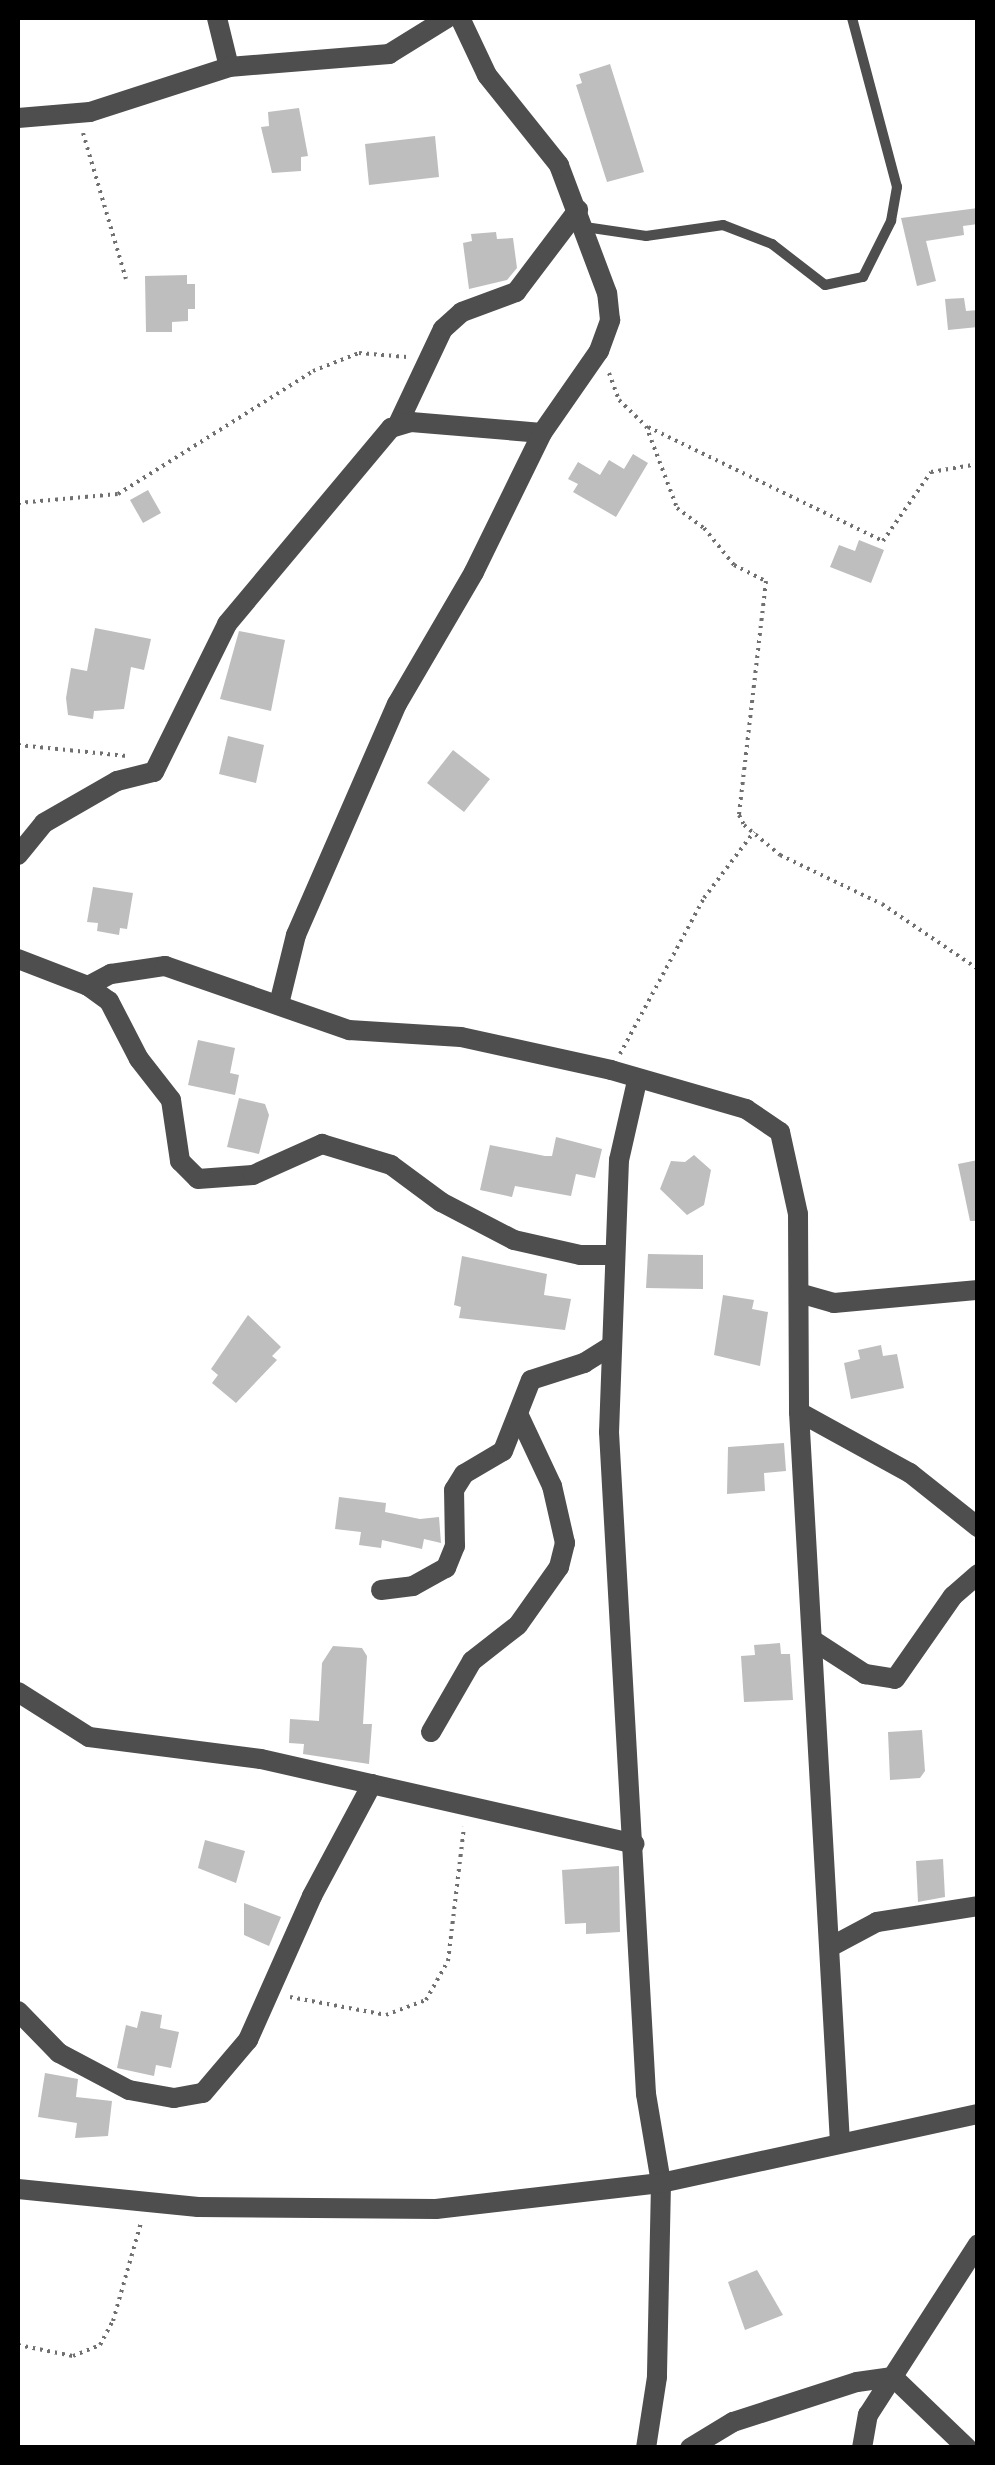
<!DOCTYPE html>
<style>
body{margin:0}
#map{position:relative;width:995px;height:2465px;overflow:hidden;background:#fff;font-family:"Sofia Sans Condensed",sans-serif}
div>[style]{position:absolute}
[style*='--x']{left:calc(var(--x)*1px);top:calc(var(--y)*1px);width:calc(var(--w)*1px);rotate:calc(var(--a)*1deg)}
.building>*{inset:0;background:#bebebe}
.path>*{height:4px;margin-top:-2px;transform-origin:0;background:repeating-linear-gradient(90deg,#707070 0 2.5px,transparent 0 7.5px)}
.service>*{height:10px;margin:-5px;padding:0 5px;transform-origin:5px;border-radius:5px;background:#4e4e4e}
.minor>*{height:20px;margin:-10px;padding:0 10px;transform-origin:10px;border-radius:10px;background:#4e4e4e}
span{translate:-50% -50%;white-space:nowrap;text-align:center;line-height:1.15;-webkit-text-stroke:10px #fff;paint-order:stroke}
.frame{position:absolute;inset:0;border:20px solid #000;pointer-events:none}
</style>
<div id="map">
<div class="building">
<i style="clip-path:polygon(610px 64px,644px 172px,607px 182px,576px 85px,582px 83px,579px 74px)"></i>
<i style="clip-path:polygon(299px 108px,308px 156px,301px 157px,301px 171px,272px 173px,261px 127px,269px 126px,268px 112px)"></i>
<i style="clip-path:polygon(435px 136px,439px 177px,369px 185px,365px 144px)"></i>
<i style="clip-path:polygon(978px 208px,978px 224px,963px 226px,964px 235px,926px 241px,936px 281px,917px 286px,901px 218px)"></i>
<i style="clip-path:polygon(496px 232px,497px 239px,513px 238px,517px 268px,507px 280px,469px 289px,463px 243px,472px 241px,471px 234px)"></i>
<i style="clip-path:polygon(187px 275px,187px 284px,195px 284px,195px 309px,188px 309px,188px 321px,172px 322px,172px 332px,146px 332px,145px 276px)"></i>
<i style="clip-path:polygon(964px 298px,966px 311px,978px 310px,978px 327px,948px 330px,945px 299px)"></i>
<i style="clip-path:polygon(633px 454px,648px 463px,616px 517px,573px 492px,578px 484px,568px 479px,578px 462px,600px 475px,609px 460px,624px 469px)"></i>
<i style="clip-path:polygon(148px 490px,161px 513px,143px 523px,130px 500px)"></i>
<i style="clip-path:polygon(859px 540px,884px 550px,871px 583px,830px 567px,839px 545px,855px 551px)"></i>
<i style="clip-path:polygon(95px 628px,151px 639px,144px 670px,131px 667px,124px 709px,94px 711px,93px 719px,68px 715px,66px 698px,71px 668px,87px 671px)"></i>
<i style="clip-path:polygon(239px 631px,285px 640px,271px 711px,220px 699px)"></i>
<i style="clip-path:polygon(228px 736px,264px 745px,256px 783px,219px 774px)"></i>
<i style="clip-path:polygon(453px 750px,490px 779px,464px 812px,427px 783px)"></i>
<i style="clip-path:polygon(93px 887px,133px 893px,127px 929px,120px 928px,119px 935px,97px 931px,98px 923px,87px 922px)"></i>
<i style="clip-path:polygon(198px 1040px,235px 1048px,230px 1073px,239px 1075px,235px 1095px,188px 1085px)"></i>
<i style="clip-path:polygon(239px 1098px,265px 1104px,269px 1115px,259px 1154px,227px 1147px)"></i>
<i style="clip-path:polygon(556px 1137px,602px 1149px,595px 1178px,576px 1174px,571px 1196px,515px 1186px,512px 1197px,480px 1190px,490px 1145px,545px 1156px,552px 1156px)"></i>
<i style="clip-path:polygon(694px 1155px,711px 1170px,704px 1205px,687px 1215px,660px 1189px,671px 1161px,685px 1162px)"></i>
<i style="clip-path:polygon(978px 1160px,978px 1221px,970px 1221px,958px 1164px)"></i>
<i style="clip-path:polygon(648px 1254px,703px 1255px,703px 1289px,646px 1288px)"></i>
<i style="clip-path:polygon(462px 1256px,547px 1274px,544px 1295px,571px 1299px,565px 1330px,459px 1318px,461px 1307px,454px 1305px)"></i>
<i style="clip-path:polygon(723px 1295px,754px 1300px,752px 1309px,768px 1312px,760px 1366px,714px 1355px)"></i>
<i style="clip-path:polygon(248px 1315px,281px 1347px,272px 1356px,277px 1360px,236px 1403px,212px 1383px,218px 1375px,211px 1369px)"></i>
<i style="clip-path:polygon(881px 1345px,883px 1356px,897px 1354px,904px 1388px,851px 1399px,844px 1363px,860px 1359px,858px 1350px)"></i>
<i style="clip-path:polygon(784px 1443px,786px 1471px,764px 1473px,765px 1491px,727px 1494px,728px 1447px)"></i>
<i style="clip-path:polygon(339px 1497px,386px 1503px,385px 1512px,420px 1519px,439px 1517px,441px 1543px,424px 1539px,422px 1549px,382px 1540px,381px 1548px,359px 1545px,361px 1532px,335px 1529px)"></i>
<i style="clip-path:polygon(780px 1643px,781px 1654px,790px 1654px,793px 1700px,744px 1702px,741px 1656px,755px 1655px,754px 1645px)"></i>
<i style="clip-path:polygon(333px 1646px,362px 1648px,367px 1656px,363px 1724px,372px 1724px,369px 1764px,303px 1754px,304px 1744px,289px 1743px,290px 1719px,319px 1721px,322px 1663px)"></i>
<i style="clip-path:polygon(922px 1730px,925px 1771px,920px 1778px,890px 1780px,888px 1732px)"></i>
<i style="clip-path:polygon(205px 1840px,245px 1851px,236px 1883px,198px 1868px)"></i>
<i style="clip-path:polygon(943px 1859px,945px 1897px,918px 1902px,916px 1861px)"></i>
<i style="clip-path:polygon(619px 1866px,620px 1932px,586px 1934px,586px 1923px,565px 1924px,562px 1870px)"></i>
<i style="clip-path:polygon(244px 1903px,281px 1917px,269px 1946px,244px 1935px)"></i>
<i style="clip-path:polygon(141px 2011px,162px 2015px,160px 2028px,179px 2032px,171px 2068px,156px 2065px,154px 2076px,117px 2068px,126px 2025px,137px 2028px)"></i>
<i style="clip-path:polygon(45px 2073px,78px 2079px,76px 2097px,112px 2101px,108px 2136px,75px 2138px,77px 2123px,38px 2117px)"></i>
<i style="clip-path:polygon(757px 2270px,783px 2315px,745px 2330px,728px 2282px)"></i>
</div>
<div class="path">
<i style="--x:83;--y:133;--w:152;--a:73.6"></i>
<i style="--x:609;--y:373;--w:29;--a:70"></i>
<i style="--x:619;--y:400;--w:37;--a:44"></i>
<i style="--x:646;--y:426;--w:88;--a:69.3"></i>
<i style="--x:677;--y:508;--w:34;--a:37"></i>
<i style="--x:704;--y:528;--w:48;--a:51"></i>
<i style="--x:734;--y:565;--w:36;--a:27"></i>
<i style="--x:766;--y:581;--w:236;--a:96.6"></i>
<i style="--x:739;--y:815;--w:11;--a:63"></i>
<i style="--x:744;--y:825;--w:47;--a:39.8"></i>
<i style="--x:780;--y:855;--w:113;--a:25.7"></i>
<i style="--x:882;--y:904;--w:116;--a:34.1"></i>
<i style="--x:648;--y:427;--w:261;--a:25.9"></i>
<i style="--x:883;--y:541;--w:84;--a:-55.2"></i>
<i style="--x:931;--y:472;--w:48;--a:-9.7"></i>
<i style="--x:18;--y:503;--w:100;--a:-5.1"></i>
<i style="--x:118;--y:494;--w:231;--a:-32.2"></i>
<i style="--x:313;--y:371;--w:49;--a:-21.4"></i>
<i style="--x:359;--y:353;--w:48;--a:4.8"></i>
<i style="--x:18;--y:745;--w:109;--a:5.8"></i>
<i style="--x:620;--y:1054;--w:177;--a:-61.7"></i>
<i style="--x:704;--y:898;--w:83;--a:-52.9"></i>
<i style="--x:290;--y:1997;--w:98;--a:10.6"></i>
<i style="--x:386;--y:2015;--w:43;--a:-20.6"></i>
<i style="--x:426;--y:2000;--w:45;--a:-60.6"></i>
<i style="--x:448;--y:1961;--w:135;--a:-83.2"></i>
<i style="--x:18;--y:2345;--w:56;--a:11.3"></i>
<i style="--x:73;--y:2356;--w:29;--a:-22"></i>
<i style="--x:100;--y:2345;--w:27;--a:-62"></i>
<i style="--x:113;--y:2321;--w:102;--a:-74.1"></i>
</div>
<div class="service">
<i style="--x:585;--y:227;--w:62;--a:8.4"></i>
<i style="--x:646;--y:236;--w:78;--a:-8.1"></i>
<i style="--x:723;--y:225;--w:53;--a:21.2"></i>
<i style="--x:772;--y:244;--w:67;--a:37.7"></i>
<i style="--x:825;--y:285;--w:39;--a:-12"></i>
<i style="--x:863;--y:277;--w:63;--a:-63.4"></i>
<i style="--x:891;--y:221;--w:35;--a:-80"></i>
<i style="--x:897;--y:187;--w:175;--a:-104.9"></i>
</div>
<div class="minor">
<i style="--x:217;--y:18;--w:50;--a:76.2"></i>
<i style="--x:18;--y:118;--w:72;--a:-4.8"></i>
<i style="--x:90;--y:112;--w:146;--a:-17.9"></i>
<i style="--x:229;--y:67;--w:161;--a:-4.6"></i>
<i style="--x:389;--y:54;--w:68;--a:-31.8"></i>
<i style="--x:398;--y:424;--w:105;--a:-64.7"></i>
<i style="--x:443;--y:329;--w:25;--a:-42"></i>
<i style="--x:462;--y:312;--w:58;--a:-20.3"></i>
<i style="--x:516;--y:292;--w:103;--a:-52.9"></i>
<i style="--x:18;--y:855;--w:41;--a:-50.9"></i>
<i style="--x:44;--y:823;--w:84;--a:-29.9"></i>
<i style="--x:117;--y:781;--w:38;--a:-14"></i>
<i style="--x:154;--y:772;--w:165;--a:-63.7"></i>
<i style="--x:227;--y:624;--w:256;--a:-50.1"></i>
<i style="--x:391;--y:428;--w:21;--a:-17"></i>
<i style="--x:411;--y:422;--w:131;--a:4.8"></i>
<i style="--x:18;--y:959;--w:75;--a:21.1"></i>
<i style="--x:88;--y:986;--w:26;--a:-28"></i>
<i style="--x:111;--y:974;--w:55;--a:-8.4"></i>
<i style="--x:165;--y:966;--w:195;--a:19.2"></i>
<i style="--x:349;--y:1030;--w:112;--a:3.6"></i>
<i style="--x:461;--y:1037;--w:154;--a:12.4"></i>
<i style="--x:611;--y:1070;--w:141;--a:16.1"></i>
<i style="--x:746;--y:1109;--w:41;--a:34.1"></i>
<i style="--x:780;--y:1132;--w:84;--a:77.6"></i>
<i style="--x:798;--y:1214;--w:198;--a:89.7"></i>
<i style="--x:799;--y:1412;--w:731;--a:86.79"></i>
<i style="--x:88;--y:986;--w:26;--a:36"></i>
<i style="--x:109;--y:1001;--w:65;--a:62.7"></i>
<i style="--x:139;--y:1059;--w:52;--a:52"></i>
<i style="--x:171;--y:1100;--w:62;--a:81.6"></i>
<i style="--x:180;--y:1161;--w:25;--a:45"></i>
<i style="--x:198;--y:1179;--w:55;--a:-4.2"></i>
<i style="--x:253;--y:1175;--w:76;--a:-24.2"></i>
<i style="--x:322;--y:1144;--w:72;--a:16.9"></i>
<i style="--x:391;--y:1165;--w:62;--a:36.5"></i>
<i style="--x:441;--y:1202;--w:82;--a:27.5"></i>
<i style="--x:514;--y:1240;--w:68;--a:12.8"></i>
<i style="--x:580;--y:1255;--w:34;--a:0"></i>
<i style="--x:279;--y:1004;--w:71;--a:-76.2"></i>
<i style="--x:296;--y:935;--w:252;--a:-66.4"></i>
<i style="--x:397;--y:704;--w:153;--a:-59.7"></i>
<i style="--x:474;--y:572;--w:155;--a:-63.9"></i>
<i style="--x:542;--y:433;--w:100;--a:-55.2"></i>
<i style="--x:599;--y:351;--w:33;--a:-70"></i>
<i style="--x:610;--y:320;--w:27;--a:-96"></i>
<i style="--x:607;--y:293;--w:137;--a:-110.6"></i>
<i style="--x:559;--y:165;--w:115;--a:-128.7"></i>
<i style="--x:487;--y:75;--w:63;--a:-115.3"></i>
<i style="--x:637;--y:1081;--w:81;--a:102.8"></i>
<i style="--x:619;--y:1160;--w:272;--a:92.1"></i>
<i style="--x:609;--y:1432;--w:663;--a:86.8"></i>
<i style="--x:646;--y:2094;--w:90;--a:80.4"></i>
<i style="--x:661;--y:2183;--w:194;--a:91.2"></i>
<i style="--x:657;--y:2377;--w:72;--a:98.8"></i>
<i style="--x:799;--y:1293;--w:36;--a:16"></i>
<i style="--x:834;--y:1303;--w:145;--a:-5.2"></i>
<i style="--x:799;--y:1412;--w:127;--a:28.8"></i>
<i style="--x:910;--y:1473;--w:87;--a:38.5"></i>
<i style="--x:381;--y:1590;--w:32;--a:-7"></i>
<i style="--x:413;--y:1586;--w:38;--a:-29"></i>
<i style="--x:446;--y:1568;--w:24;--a:-68"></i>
<i style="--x:455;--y:1546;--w:56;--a:-91"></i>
<i style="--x:454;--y:1490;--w:19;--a:-58"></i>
<i style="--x:464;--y:1474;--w:45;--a:-30.5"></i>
<i style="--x:503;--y:1451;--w:76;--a:-68.5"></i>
<i style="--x:531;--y:1380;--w:56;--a:-17.8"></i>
<i style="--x:584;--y:1363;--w:32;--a:-32"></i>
<i style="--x:814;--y:1641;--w:61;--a:32.9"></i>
<i style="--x:865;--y:1674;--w:30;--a:9"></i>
<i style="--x:895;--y:1679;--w:101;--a:-55.1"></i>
<i style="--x:953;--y:1596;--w:33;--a:-41"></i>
<i style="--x:18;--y:1692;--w:84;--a:32.4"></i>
<i style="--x:89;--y:1737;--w:173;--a:7.3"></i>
<i style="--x:261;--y:1759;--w:383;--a:12.8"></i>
<i style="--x:431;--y:1732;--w:82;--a:-60"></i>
<i style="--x:472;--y:1661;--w:58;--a:-38"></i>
<i style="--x:518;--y:1625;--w:71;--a:-54.7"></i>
<i style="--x:559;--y:1567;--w:25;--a:-76"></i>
<i style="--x:565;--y:1543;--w:58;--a:-102.8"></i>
<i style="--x:552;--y:1486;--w:77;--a:-115.2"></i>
<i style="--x:832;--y:1946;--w:51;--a:-28.1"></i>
<i style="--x:877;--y:1922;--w:102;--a:-9"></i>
<i style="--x:18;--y:2011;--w:59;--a:45.7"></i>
<i style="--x:59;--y:2053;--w:79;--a:27.9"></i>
<i style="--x:129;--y:2090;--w:46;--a:10.1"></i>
<i style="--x:174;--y:2098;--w:29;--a:-10"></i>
<i style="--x:203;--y:2093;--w:70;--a:-49.7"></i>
<i style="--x:248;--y:2040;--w:158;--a:-66"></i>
<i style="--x:312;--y:1896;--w:127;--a:-61.8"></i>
<i style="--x:18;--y:2189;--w:181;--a:5.7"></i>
<i style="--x:198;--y:2207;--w:238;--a:0.5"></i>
<i style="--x:436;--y:2209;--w:226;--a:-6.6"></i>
<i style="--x:661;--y:2183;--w:324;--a:-12.3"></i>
<i style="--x:690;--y:2448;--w:50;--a:-31.2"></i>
<i style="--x:733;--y:2422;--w:130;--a:-17.9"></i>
<i style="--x:857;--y:2382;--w:36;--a:-8"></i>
<i style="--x:893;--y:2377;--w:103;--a:43.8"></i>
<i style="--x:862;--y:2448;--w:34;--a:-80"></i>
<i style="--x:868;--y:2415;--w:203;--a:-57.2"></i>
</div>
<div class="frame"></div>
</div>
